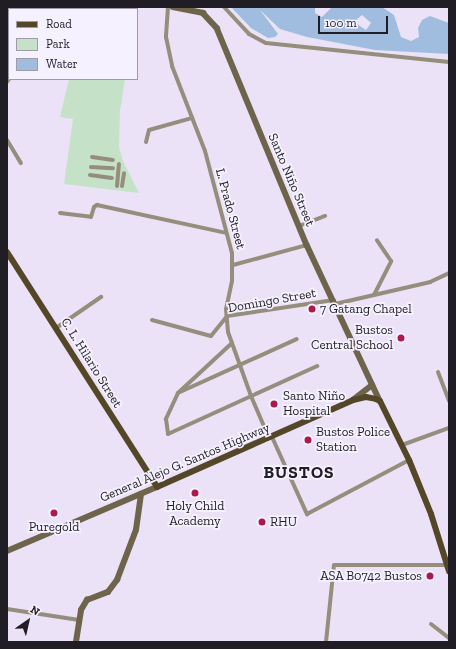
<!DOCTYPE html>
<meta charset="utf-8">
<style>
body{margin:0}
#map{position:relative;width:456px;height:649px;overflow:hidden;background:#ebe2f8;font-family:"Zilla Slab",serif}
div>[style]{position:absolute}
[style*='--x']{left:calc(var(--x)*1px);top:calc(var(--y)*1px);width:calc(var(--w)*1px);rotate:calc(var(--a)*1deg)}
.green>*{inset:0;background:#c5e1c8}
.water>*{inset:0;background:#a0bddf}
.street>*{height:4px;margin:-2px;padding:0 2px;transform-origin:2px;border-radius:2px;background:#958e7d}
.secondary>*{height:5.5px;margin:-2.75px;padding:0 2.75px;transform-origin:2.75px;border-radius:2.75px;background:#6e644b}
.primary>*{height:6px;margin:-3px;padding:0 3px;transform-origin:3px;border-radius:3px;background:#534728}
.dots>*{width:11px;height:11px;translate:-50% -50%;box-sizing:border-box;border:2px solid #f6f1fe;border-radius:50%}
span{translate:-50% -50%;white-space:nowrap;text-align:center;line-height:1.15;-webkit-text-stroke:3.5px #f6f1fe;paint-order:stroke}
.street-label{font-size:13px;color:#201d25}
.poi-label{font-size:13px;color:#201d25}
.left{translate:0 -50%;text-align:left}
.right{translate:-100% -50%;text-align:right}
.district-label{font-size:17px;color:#201d25;font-weight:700;letter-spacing:1px}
.frame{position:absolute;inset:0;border:8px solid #201d25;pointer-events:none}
.legend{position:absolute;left:8px;top:8px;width:130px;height:72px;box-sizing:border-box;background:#f6f1fe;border:1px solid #a09ca7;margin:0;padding:5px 7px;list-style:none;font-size:12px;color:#201d25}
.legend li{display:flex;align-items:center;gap:8px;height:20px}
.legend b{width:20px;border:1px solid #a09ca7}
.north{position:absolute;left:8px;top:601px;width:40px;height:40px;-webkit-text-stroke:3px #f6f1fe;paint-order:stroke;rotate:34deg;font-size:11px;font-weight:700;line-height:16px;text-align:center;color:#201d25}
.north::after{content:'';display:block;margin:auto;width:14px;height:18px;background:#201d25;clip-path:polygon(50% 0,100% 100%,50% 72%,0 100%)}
.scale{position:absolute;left:318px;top:16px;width:70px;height:18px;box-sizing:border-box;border:2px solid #201d25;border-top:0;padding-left:5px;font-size:12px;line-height:14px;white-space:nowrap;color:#201d25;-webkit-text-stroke:3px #f6f1fe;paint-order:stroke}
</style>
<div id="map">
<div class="green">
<i style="clip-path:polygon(69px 79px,125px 79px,120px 111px,119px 147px,123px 161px,139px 193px,64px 184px,73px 119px,60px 117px)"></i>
</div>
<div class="water">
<i style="clip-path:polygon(evenodd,231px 7px,315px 7px,315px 13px,322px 17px,332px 7px,382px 7px,394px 15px,401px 37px,411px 41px,419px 37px,418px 28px,422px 20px,430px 16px,449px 23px,449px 54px,375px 50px,307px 37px,280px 29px,260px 10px,278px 34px,275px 37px,268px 38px,251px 28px,231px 7px,362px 15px,371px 23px,366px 30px,357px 24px,356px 20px,362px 15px)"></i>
</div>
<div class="street">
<i style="--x:168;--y:7;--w:30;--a:94"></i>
<i style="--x:166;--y:37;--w:30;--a:78"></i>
<i style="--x:172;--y:66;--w:91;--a:68.8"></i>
<i style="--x:205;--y:151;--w:106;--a:75.2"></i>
<i style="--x:232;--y:253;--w:28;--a:90"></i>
<i style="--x:232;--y:281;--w:29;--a:102"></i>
<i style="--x:226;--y:309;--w:23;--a:85"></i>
<i style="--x:228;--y:332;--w:68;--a:70.2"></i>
<i style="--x:251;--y:396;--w:46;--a:66.8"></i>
<i style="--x:224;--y:7;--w:37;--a:47"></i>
<i style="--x:249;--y:34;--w:19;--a:28"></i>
<i style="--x:266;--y:43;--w:184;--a:5.9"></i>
<i style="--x:7;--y:82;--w:4;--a:-56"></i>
<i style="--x:7;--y:140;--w:27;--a:59"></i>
<i style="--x:146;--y:142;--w:12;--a:-76"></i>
<i style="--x:149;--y:130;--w:45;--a:-15.6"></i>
<i style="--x:92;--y:157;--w:21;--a:8"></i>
<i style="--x:91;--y:167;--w:22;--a:3"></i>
<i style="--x:90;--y:175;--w:22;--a:8"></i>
<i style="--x:117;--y:186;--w:22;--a:-85"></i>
<i style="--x:122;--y:186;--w:13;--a:-81"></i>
<i style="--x:60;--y:213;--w:31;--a:7"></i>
<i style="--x:91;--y:217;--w:10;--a:-73"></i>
<i style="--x:94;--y:207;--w:4;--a:-34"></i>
<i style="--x:97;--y:205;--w:132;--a:12.2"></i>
<i style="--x:299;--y:226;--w:28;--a:-21"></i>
<i style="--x:233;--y:265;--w:77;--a:-15.1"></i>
<i style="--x:374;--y:295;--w:38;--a:-63"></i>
<i style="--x:391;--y:261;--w:25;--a:-124"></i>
<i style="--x:335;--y:304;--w:98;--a:-13"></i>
<i style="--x:430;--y:282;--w:21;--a:-25"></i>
<i style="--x:152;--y:320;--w:61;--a:15.2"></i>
<i style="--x:211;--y:336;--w:26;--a:-51"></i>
<i style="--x:227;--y:316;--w:108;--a:-8.5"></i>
<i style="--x:56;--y:328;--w:55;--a:-34.6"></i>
<i style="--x:232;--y:343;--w:74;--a:137.2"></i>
<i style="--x:178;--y:393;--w:29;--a:115"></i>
<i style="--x:166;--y:419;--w:15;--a:82"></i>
<i style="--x:168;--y:434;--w:164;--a:-24.5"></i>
<i style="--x:438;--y:372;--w:31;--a:69"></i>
<i style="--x:180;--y:392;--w:128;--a:-24.4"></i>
<i style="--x:272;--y:437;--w:85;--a:65.6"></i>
<i style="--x:307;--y:514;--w:115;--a:-27.9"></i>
<i style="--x:402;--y:445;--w:50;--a:-19.9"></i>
<i style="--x:7;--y:609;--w:73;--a:8.7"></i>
<i style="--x:431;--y:624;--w:23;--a:38"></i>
<i style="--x:326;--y:642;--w:77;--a:-84.1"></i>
<i style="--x:334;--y:565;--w:113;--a:0"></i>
</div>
<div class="secondary">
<i style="--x:173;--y:7;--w:31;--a:11"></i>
<i style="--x:203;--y:13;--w:21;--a:47"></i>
<i style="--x:217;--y:28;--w:235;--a:67.5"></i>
<i style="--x:307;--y:245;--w:172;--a:64.9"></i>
<i style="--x:353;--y:400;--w:24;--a:-38"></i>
<i style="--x:7;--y:551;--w:163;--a:-23.1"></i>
<i style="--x:76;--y:642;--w:32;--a:-81"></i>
<i style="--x:81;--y:610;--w:12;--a:-59"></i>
<i style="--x:87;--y:600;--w:22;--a:-21"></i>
<i style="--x:108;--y:592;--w:15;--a:-53"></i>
<i style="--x:117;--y:580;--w:53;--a:-69.2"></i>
<i style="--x:136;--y:530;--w:36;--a:-82"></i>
</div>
<div class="primary">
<i style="--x:7;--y:252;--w:279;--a:57.4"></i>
<i style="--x:157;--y:487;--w:214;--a:-23.9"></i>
<i style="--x:353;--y:400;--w:13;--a:-13"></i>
<i style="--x:366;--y:397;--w:10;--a:11"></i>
<i style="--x:376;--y:399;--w:4;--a:27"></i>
<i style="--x:380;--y:401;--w:66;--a:63.8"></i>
<i style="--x:409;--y:460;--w:58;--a:67.8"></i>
<i style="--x:431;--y:514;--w:60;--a:72.5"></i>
</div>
<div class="dots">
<i style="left:312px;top:309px;background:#ac194b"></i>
<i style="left:401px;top:338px;background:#ac194b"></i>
<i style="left:274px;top:404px;background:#ac194b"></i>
<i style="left:308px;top:440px;background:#ac194b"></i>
<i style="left:195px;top:493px;background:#ac194b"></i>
<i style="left:54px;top:513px;background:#ac194b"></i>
<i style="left:262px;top:522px;background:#ac194b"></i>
<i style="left:430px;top:576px;background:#ac194b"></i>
</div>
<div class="street-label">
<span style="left:291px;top:180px;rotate:67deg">Santo Niño Street</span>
<span style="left:230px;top:209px;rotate:75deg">L. Prado Street</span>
<span style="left:272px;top:301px;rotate:-10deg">Domingo Street</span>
<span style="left:91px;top:363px;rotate:58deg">C. L. Hilario Street</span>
<span style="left:185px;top:463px;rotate:-23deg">General Alejo G. Santos Highway</span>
</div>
<div class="poi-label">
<span class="left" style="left:320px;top:309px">7 Gatang Chapel</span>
<span class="right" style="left:393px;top:338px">Bustos<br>Central School</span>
<span class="left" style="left:283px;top:404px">Santo Niño<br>Hospital</span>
<span class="left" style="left:316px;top:440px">Bustos Police<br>Station</span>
<span style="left:195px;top:514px">Holy Child<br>Academy</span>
<span class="left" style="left:270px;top:522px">RHU</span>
<span style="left:54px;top:527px">Puregold</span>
<span class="right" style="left:422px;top:576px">ASA B0742 Bustos</span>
</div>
<div class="district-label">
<span style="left:299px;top:473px">BUSTOS</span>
</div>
<div class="frame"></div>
<ul class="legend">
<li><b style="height:5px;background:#534728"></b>Road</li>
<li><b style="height:11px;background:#c5e1c8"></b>Park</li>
<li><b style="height:11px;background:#a0bddf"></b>Water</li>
</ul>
<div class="north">N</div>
<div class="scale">100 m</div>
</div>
